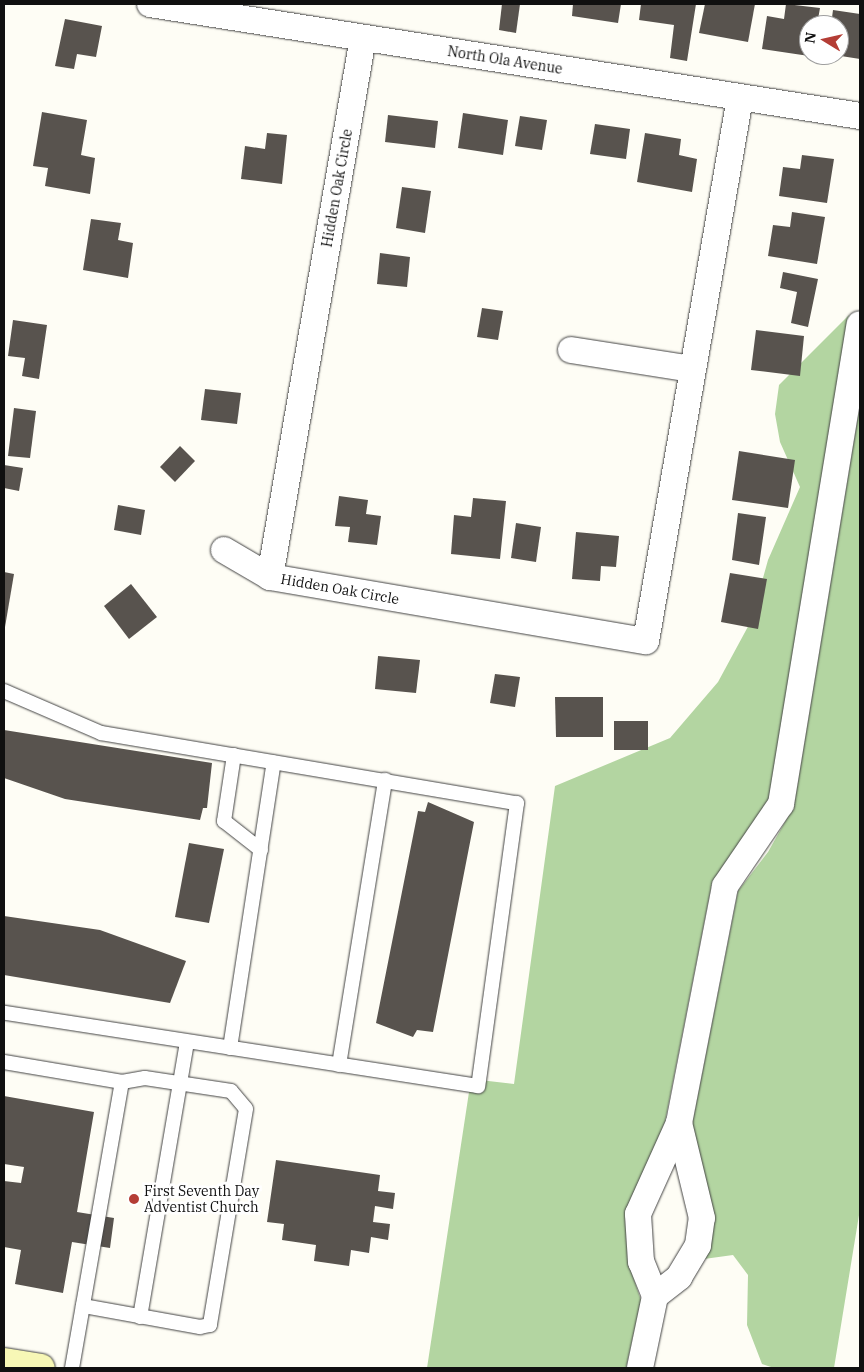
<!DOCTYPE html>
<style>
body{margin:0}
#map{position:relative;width:864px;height:1372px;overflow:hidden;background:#fefdf5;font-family:"IBM Plex Serif",serif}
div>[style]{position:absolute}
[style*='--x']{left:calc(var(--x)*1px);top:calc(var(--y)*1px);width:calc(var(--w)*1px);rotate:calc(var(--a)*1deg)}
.forest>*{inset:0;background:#b3d5a1}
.building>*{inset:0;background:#58534e}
.roads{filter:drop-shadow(0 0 1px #434343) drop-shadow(0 0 1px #434343)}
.lane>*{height:14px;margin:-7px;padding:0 7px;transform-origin:7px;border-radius:7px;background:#fff}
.street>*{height:26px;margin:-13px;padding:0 13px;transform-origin:13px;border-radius:13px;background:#fff}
.secondary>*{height:28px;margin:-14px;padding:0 14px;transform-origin:14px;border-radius:14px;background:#f7f7b6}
.dots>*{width:14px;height:14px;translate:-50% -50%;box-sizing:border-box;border:2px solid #fff;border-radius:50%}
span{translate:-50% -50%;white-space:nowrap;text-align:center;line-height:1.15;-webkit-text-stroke:5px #fff;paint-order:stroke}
.street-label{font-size:14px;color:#101010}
.poi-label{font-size:14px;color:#101010}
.left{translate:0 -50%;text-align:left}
.frame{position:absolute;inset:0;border:5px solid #101010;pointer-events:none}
.north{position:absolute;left:799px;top:15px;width:50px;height:50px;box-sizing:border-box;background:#fff;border:1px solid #9f9f9f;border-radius:50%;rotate:279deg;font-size:14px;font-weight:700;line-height:20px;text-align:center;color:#101010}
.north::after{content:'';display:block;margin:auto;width:18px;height:22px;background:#b43d35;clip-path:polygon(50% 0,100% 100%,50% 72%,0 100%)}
</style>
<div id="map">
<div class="forest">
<i style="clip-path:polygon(849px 315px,769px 800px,712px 883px,665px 1122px,625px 1214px,628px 1262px,641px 1300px,626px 1368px,427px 1368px,471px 1079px,514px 1084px,555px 786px,670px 738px,718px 682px,751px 621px,768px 560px,800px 487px,780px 442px,775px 414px,779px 385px)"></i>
<i style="clip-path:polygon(860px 404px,860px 1209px,834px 1368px,774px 1368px,762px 1364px,747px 1325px,748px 1275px,733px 1255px,704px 1259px,692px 1125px,738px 891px,768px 852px,794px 806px)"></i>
</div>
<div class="building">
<i style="clip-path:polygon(502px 4px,520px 4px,516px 33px,499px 30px)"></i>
<i style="clip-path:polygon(573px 4px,621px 4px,618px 23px,572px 16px)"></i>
<i style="clip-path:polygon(641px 4px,696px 4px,687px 61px,670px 58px,674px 25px,639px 20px)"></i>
<i style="clip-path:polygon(705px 4px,755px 4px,748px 42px,699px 33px)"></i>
<i style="clip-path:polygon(786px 4px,820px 8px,817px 25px,809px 25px,809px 56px,762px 49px,767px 16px,784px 19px)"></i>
<i style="clip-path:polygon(833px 10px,860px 14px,860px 59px,841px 56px,843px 41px,839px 41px,839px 25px,831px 25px)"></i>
<i style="clip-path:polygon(65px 19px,102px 26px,96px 57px,77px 54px,74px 69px,55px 66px)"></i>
<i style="clip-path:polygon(42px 112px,87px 120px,81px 155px,95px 158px,90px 194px,45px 186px,48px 168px,33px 166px)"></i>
<i style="clip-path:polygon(463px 113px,508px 120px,503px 155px,458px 148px)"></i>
<i style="clip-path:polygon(388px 115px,438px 121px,435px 148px,385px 142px)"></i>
<i style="clip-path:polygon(520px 116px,547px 120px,542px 150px,515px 146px)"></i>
<i style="clip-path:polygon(595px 124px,630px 129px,626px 159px,590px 154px)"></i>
<i style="clip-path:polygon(267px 133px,287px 135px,282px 184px,241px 179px,245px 146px,265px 149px)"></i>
<i style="clip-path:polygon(645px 133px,681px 139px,679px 155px,697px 159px,692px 192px,637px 182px)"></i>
<i style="clip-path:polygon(802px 155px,834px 159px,827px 203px,779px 196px,783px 167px,800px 169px)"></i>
<i style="clip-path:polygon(402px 187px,431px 191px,425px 233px,396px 228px)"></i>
<i style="clip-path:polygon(792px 212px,825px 217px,817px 264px,768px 256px,773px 225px,790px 227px)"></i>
<i style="clip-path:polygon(91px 219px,121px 223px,118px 240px,133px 243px,128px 278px,83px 270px)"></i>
<i style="clip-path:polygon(380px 253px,410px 257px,407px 287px,377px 284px)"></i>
<i style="clip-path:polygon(783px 272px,818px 279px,808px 327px,791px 323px,797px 292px,780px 288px)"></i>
<i style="clip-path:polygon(482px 308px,503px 311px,498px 340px,477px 337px)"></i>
<i style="clip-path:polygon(13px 320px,47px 325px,39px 379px,22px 376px,25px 358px,8px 356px)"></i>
<i style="clip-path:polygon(756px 330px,804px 336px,800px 376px,751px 370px)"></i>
<i style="clip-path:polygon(205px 389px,241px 393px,237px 424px,201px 420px)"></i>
<i style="clip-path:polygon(14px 408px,36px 411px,30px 458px,8px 456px)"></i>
<i style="clip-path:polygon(180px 446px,195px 461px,175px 482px,160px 467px)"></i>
<i style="clip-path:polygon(739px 451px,795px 460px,788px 508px,732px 500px)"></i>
<i style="clip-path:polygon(4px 465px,23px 468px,19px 491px,4px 488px)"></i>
<i style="clip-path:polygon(339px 496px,368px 500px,366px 514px,381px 516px,377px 545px,348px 542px,350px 527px,335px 526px)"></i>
<i style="clip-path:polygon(473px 498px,506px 501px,500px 559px,451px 554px,454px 515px,471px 517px)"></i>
<i style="clip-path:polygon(118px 505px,145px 510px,141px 535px,114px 530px)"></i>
<i style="clip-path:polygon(738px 513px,766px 517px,759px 565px,732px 560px)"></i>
<i style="clip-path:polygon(516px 523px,541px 527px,536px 562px,511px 558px)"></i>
<i style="clip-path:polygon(576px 532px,619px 536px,616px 567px,601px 566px,600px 581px,572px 579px)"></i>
<i style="clip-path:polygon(4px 572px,14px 574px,5px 627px,4px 627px)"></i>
<i style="clip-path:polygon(730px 573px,767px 579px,758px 629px,721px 622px)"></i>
<i style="clip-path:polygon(131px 584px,157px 617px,129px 639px,104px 606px)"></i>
<i style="clip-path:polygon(378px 656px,420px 660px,416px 693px,375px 689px)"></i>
<i style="clip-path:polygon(495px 674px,520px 677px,515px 707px,490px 703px)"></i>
<i style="clip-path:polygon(555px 697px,603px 697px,603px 737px,556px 737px)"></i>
<i style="clip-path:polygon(614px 721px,648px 721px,648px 750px,614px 750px)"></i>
<i style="clip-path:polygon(4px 730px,212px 763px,207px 808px,203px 808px,200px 820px,65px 799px,4px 778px)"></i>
<i style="clip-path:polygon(428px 802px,474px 822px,433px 1032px,417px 1030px,413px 1037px,376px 1023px,418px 811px,425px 812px)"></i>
<i style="clip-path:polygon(189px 843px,224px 849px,209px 923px,175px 917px)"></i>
<i style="clip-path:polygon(4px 916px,100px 930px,186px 961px,170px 1003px,4px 975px)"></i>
<i style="clip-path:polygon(4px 1096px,94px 1112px,77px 1212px,114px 1218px,110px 1248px,72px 1242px,63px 1293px,15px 1284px,21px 1250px,4px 1247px,4px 1181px,21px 1183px,24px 1167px,4px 1164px)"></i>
<i style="clip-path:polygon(276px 1160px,380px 1175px,378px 1191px,395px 1193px,393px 1209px,375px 1206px,373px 1222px,390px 1224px,388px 1240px,371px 1237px,369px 1253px,351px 1250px,349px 1266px,314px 1261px,316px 1245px,282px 1240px,284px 1224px,267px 1222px)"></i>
</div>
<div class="roads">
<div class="lane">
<i style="--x:4;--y:691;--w:106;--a:23.4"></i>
<i style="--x:101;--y:733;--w:422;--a:9.6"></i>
<i style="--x:517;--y:803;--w:286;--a:97.8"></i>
<i style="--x:478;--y:1086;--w:480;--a:-171.2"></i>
<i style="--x:234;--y:755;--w:67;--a:98.6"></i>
<i style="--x:224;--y:821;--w:47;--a:38.1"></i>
<i style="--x:230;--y:1048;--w:289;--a:-81.3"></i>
<i style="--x:4;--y:1062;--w:120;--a:9.6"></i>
<i style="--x:122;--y:1082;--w:23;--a:-10"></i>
<i style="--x:145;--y:1078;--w:87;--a:8.6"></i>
<i style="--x:231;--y:1091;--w:23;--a:50"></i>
<i style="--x:246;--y:1109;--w:219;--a:99.5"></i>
<i style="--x:210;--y:1325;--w:10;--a:169"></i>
<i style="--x:200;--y:1327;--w:119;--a:-169.8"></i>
<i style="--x:339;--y:1065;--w:289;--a:-80.8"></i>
<i style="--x:140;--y:1317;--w:279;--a:-80.3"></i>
<i style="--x:72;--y:1368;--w:290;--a:-80.1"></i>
</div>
<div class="street">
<i style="--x:150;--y:4;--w:719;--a:8.96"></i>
<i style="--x:363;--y:38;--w:547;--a:99.79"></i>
<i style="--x:270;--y:577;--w:381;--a:9.7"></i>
<i style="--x:646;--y:641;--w:551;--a:-80.18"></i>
<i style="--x:571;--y:350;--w:123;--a:8.9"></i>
<i style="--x:224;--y:550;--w:53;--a:30.4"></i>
<i style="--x:655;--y:1296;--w:31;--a:-38"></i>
<i style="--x:679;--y:1277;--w:37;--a:-59"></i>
<i style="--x:698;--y:1245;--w:27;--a:-82"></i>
<i style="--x:702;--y:1218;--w:98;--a:-103.6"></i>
<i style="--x:640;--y:1368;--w:74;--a:-78.2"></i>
<i style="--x:655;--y:1296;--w:37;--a:-112"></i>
<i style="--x:641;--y:1262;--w:48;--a:-93.6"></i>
<i style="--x:638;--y:1214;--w:100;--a:-65.7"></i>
<i style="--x:679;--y:1123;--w:241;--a:-79"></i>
<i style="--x:725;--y:886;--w:99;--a:-55.7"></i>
<i style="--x:781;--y:804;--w:486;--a:-80.7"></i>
</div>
<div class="secondary">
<i style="--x:4;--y:1362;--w:37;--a:9"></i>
</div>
</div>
<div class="dots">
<i style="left:134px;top:1199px;background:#b43d35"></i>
</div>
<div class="street-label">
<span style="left:505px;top:60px;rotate:9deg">North Ola Avenue</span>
<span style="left:337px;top:188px;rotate:-80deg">Hidden Oak Circle</span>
<span style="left:340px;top:589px;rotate:10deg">Hidden Oak Circle</span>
</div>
<div class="poi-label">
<span class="left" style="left:144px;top:1199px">First Seventh Day<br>Adventist Church</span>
</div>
<div class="frame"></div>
<div class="north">N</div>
</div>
